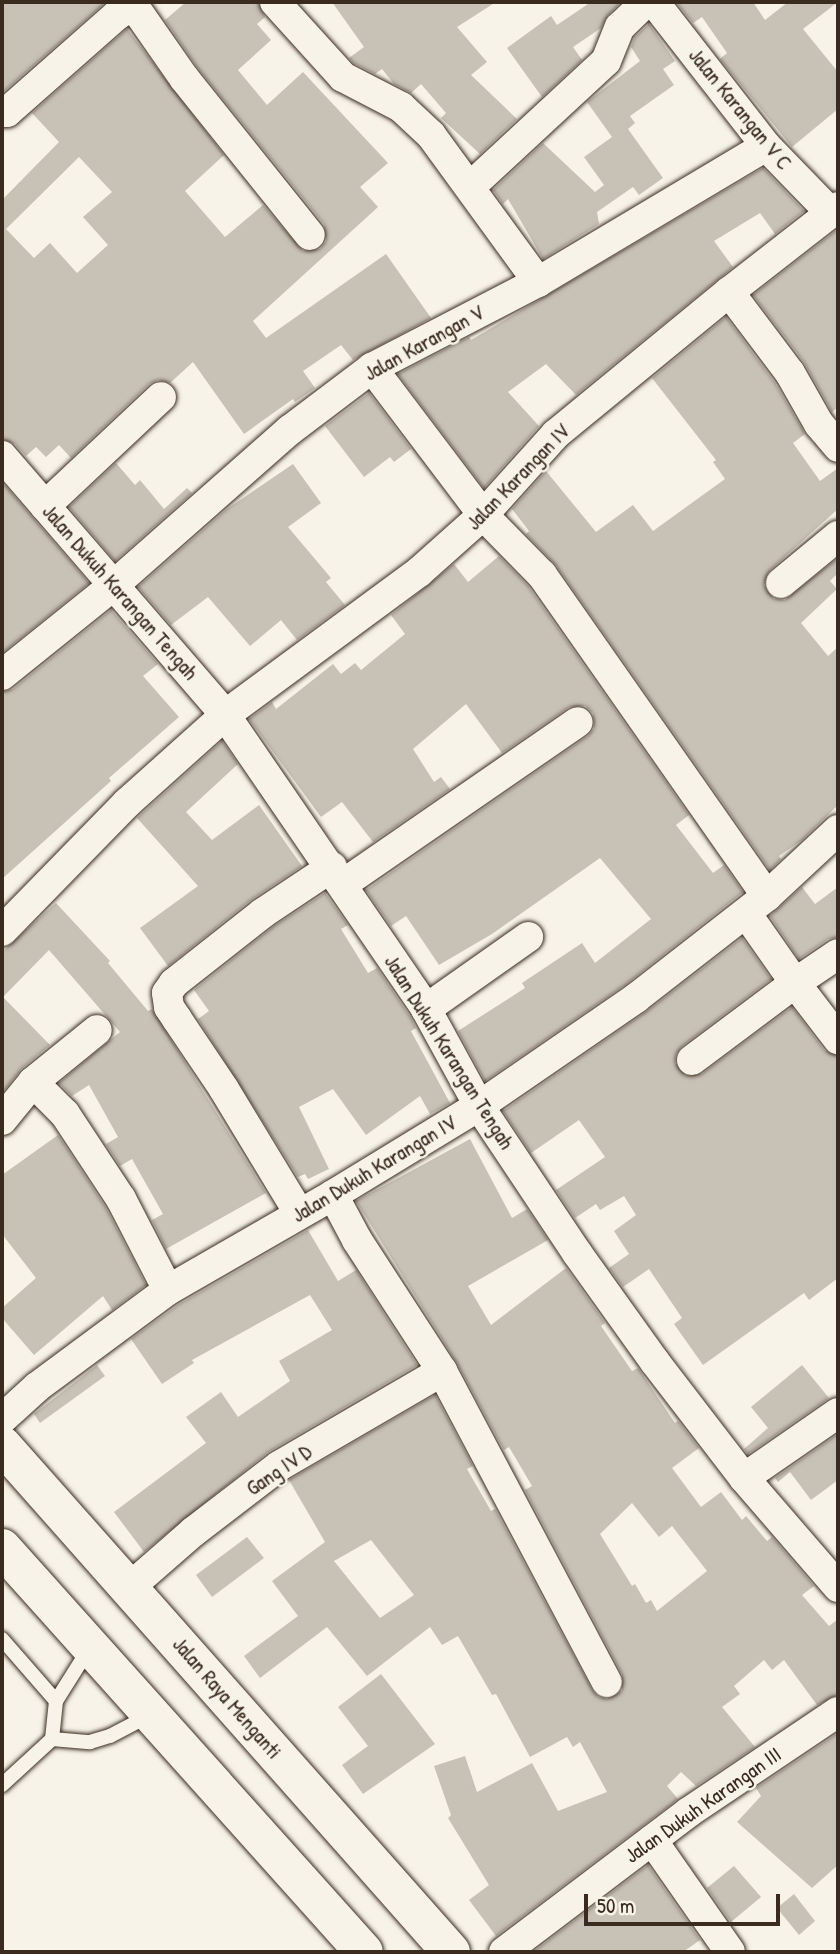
<!DOCTYPE html>
<style>
body{margin:0}
#map{position:relative;width:840px;height:1954px;overflow:hidden;background:#f7f3e8;font-family:"Patrick Hand",sans-serif}
div>[style]{position:absolute}
[style*='--x']{left:calc(var(--x)*1px);top:calc(var(--y)*1px);width:calc(var(--w)*1px);rotate:calc(var(--a)*1deg)}
.building>*{inset:0;background:#c8c1b6}
.roads{filter:drop-shadow(0 0 2px #3b2a1e) drop-shadow(0 0 2px #3b2a1e)}
.service>*{height:14px;margin:-7px;padding:0 7px;transform-origin:7px;border-radius:7px;background:#f7f3e8}
.minor>*{height:30px;margin:-15px;padding:0 15px;transform-origin:15px;border-radius:15px;background:#f7f3e8}
.secondary>*{height:38px;margin:-19px;padding:0 19px;transform-origin:19px;border-radius:19px;background:#f7f3e8}
span{translate:-50% -50%;white-space:nowrap;text-align:center;line-height:1.15;-webkit-text-stroke:5px #f7f3e8;paint-order:stroke}
.street-label{font-size:21px;color:#3b2a1e}
.frame{position:absolute;inset:0;border:4px solid #3b2a1e;pointer-events:none}
.scale{position:absolute;left:584px;top:1894px;width:196px;height:32px;box-sizing:border-box;border:4px solid #3b2a1e;border-top:0;padding-left:9px;font-size:21px;line-height:24px;white-space:nowrap;color:#3b2a1e;-webkit-text-stroke:5px #f7f3e8;paint-order:stroke}
</style>
<div id="map">
<div class="building">
<i style="clip-path:polygon(2px 2px,106px 2px,2px 93px)"></i>
<i style="clip-path:polygon(evenodd,186px 2px,258px 2px,265px 17px,257px 24px,271px 40px,238px 70px,267px 105px,303px 72px,388px 163px,360px 187px,378px 207px,253px 321px,266px 338px,386px 254px,431px 318px,353px 360px,341px 345px,303px 371px,315px 388px,295px 402px,293px 399px,244px 434px,193px 362px,170px 383px,158px 380px,149px 384px,71px 458px,59px 445px,46px 457px,36px 447px,26px 456px,15px 444px,2px 439px,2px 200px,59px 142px,32px 113px,127px 29px,224px 155px,185px 191px,225px 237px,263px 205px,303px 251px,320px 249px,326px 241px,324px 224px,198px 68px,165px 20px,186px 2px,79px 157px,112px 192px,83px 217px,108px 245px,77px 273px,50px 243px,34px 258px,6px 229px,79px 157px)"></i>
<i style="clip-path:polygon(332px 2px,496px 2px,457px 27px,487px 62px,471px 75px,517px 119px,480px 154px,441px 118px,446px 113px,421px 84px,411px 93px,394px 84px,382px 69px,375px 74px,354px 63px,349px 58px,364px 47px)"></i>
<i style="clip-path:polygon(591px 2px,621px 2px,608px 15px,601px 28px,573px 47px,582px 60px,542px 97px,507px 48px,551px 16px,557px 25px)"></i>
<i style="clip-path:polygon(676px 2px,753px 2px,765px 20px,788px 2px,838px 2px,803px 29px,838px 72px,838px 109px,792px 147px,720px 59px,727px 53px,702px 17px,693px 23px)"></i>
<i style="clip-path:polygon(649px 24px,675px 61px,663px 69px,674px 85px,630px 116px,635px 123px,628px 129px,663px 178px,639px 195px,633px 187px,597px 212px,599px 224px,543px 259px,508px 199px,503px 204px,493px 190px,543px 143px,595px 192px,604px 185px,584px 157px,612px 137px,587px 102px,640px 61px,631px 47px,635px 37px)"></i>
<i style="clip-path:polygon(763px 168px,804px 211px,775px 234px,760px 213px,714px 241px,733px 267px,576px 395px,546px 364px,508px 392px,539px 426px,484px 488px,398px 374px,469px 337px,471px 340px)"></i>
<i style="clip-path:polygon(838px 229px,838px 407px,832px 412px,804px 362px,753px 295px)"></i>
<i style="clip-path:polygon(726px 317px,775px 383px,805px 434px,793px 443px,820px 481px,838px 468px,838px 509px,770px 570px,764px 585px,774px 599px,785px 600px,838px 558px,838px 573px,830px 581px,837px 589px,801px 623px,828px 656px,838px 647px,838px 805px,802px 840px,779px 856px,781px 859px,770px 870px,556px 565px,526px 534px,529px 531px,512px 509px,546px 471px,596px 532px,633px 505px,653px 531px,725px 479px,713px 462px,716px 460px,652px 378px)"></i>
<i style="clip-path:polygon(369px 393px,411px 449px,394px 462px,390px 457px,364px 477px,325px 426px)"></i>
<i style="clip-path:polygon(116px 463px,135px 485px,140px 480px,164px 509px,187px 488px,192px 493px,115px 561px,69px 507px)"></i>
<i style="clip-path:polygon(293px 464px,321px 503px,288px 527px,331px 578px,326px 582px,345px 605px,297px 640px,281px 620px,250px 646px,208px 597px,171px 625px,138px 587px,227px 509px)"></i>
<i style="clip-path:polygon(2px 482px,89px 583px,2px 653px)"></i>
<i style="clip-path:polygon(499px 556px,528px 586px,689px 815px,676px 825px,713px 873px,724px 865px,743px 892px,626px 984px,485px 1081px,458px 1031px,525px 988px,522px 983px,582px 943px,595px 963px,651px 919px,600px 858px,492px 934px,439px 965px,406px 916px,391px 926px,366px 890px,588px 736px,594px 729px,593px 713px,585px 706px,569px 707px,502px 753px,466px 704px,413px 749px,434px 782px,441px 777px,450px 789px,373px 842px,342px 802px,321px 817px,249px 719px,272px 702px,276px 709px,333px 664px,341px 674px,355px 663px,361px 670px,405px 634px,391px 615px,454px 564px,468px 582px)"></i>
<i style="clip-path:polygon(111px 610px,158px 664px,143px 676px,179px 717px,109px 778px,111px 781px,2px 879px,2px 692px,13px 689px)"></i>
<i style="clip-path:polygon(222px 741px,238px 764px,186px 812px,212px 840px,259px 805px,302px 866px,252px 899px,168px 966px,140px 928px,198px 886px,137px 818px)"></i>
<i style="clip-path:polygon(802px 887px,815px 904px,838px 887px,838px 937px,828px 939px,799px 959px,770px 916px)"></i>
<i style="clip-path:polygon(325px 893px,348px 925px,341px 929px,368px 973px,377px 968px,411px 1018px,416px 1028px,411px 1031px,450px 1103px,430px 1114px,420px 1096px,366px 1135px,333px 1089px,299px 1107px,329px 1169px,308px 1179px,305px 1174px,298px 1177px,198px 1019px,209px 1011px,194px 990px,273px 927px)"></i>
<i style="clip-path:polygon(56px 903px,110px 961px,108px 963px,148px 1011px,152px 1009px,266px 1193px,166px 1249px,152px 1220px,163px 1214px,132px 1159px,120px 1166px,106px 1144px,118px 1137px,89px 1085px,72px 1096px,59px 1083px,120px 1032px,49px 950px,3px 997px,50px 1045px,22px 1068px,2px 1093px,2px 952px)"></i>
<i style="clip-path:polygon(742px 938px,771px 979px,682px 1046px,676px 1054px,675px 1063px,686px 1076px,702px 1074px,792px 1007px,824px 1050px,838px 1056px,838px 1278px,809px 1300px,804px 1293px,703px 1365px,674px 1324px,682px 1318px,649px 1269px,623px 1287px,609px 1268px,629px 1254px,614px 1231px,636px 1215px,624px 1196px,600px 1210px,596px 1204px,575px 1218px,556px 1190px,605px 1157px,579px 1120px,531px 1153px,503px 1111px,646px 1012px)"></i>
<i style="clip-path:polygon(58px 1135px,106px 1208px,146px 1285px,112px 1310px,103px 1296px,34px 1355px,2px 1318px,2px 1308px,36px 1278px,2px 1234px,2px 1175px)"></i>
<i style="clip-path:polygon(evenodd,470px 1139px,512px 1218px,527px 1209px,548px 1240px,468px 1286px,491px 1325px,566px 1268px,605px 1323px,601px 1326px,632px 1371px,638px 1368px,675px 1423px,678px 1421px,699px 1448px,672px 1468px,701px 1507px,721px 1492px,742px 1520px,746px 1516px,767px 1541px,772px 1537px,814px 1586px,802px 1595px,829px 1626px,838px 1619px,838px 1695px,817px 1705px,784px 1660px,772px 1670px,764px 1660px,734px 1686px,740px 1694px,722px 1707px,755px 1747px,696px 1786px,681px 1772px,667px 1786px,678px 1799px,496px 1936px,469px 1900px,489px 1885px,448px 1818px,451px 1815px,434px 1766px,465px 1756px,477px 1792px,532px 1763px,558px 1811px,607px 1792px,580px 1742px,573px 1747px,567px 1737px,530px 1757px,496px 1694px,492px 1695px,458px 1636px,442px 1645px,430px 1627px,367px 1676px,327px 1627px,260px 1678px,244px 1656px,298px 1616px,272px 1581px,325px 1542px,289px 1480px,435px 1395px,473px 1466px,467px 1469px,491px 1511px,495px 1509px,592px 1690px,598px 1697px,607px 1699px,622px 1691px,622px 1674px,525px 1490px,532px 1486px,509px 1447px,504px 1450px,457px 1363px,356px 1201px,470px 1139px,632px 1503px,659px 1537px,672px 1526px,707px 1571px,657px 1611px,651px 1600px,646px 1603px,635px 1584px,632px 1586px,600px 1534px,632px 1503px,470px 1139px,371px 1540px,414px 1595px,380px 1618px,334px 1561px,371px 1540px)"></i>
<i style="clip-path:polygon(308px 1230px,338px 1281px,356px 1270px,417px 1365px,268px 1452px,144px 1552px,114px 1512px,206px 1443px,186px 1417px,221px 1392px,238px 1417px,290px 1381px,279px 1361px,332px 1330px,310px 1295px,192px 1360px,194px 1363px,162px 1384px,131px 1339px,178px 1305px)"></i>
<i style="clip-path:polygon(97px 1365px,105px 1376px,40px 1423px,34px 1414px)"></i>
<i style="clip-path:polygon(802px 1365px,829px 1398px,748px 1454px,744px 1449px,768px 1428px,751px 1407px)"></i>
<i style="clip-path:polygon(838px 1434px,838px 1480px,811px 1500px,790px 1472px,778px 1482px,775px 1478px)"></i>
<i style="clip-path:polygon(247px 1537px,264px 1558px,212px 1597px,196px 1575px)"></i>
<i style="clip-path:polygon(381px 1674px,435px 1744px,363px 1794px,342px 1765px,368px 1746px,338px 1707px)"></i>
<i style="clip-path:polygon(838px 1733px,838px 1865px,812px 1888px,737px 1822px,761px 1796px,756px 1788px)"></i>
<i style="clip-path:polygon(648px 1865px,700px 1940px,683px 1952px,533px 1952px)"></i>
<i style="clip-path:polygon(734px 1866px,761px 1897px,731px 1922px,707px 1888px)"></i>
<i style="clip-path:polygon(794px 1894px,815px 1921px,799px 1935px,777px 1908px)"></i>
</div>
<div class="roads">
<div class="service">
<i style="--x:2;--y:1639;--w:82;--a:48.9"></i>
<i style="--x:90;--y:1647;--w:64;--a:122.2"></i>
<i style="--x:56;--y:1701;--w:38;--a:96"></i>
<i style="--x:52;--y:1739;--w:38;--a:5"></i>
<i style="--x:90;--y:1742;--w:21;--a:-17"></i>
<i style="--x:110;--y:1736;--w:45;--a:-27.7"></i>
<i style="--x:2;--y:1785;--w:68;--a:-42.6"></i>
</div>
<div class="minor">
<i style="--x:131;--y:2;--w:93;--a:55.1"></i>
<i style="--x:184;--y:78;--w:201;--a:51.3"></i>
<i style="--x:275;--y:2;--w:101;--a:47.8"></i>
<i style="--x:343;--y:77;--w:65;--a:27.3"></i>
<i style="--x:401;--y:107;--w:41;--a:43"></i>
<i style="--x:431;--y:135;--w:182;--a:53.9"></i>
<i style="--x:654;--y:2;--w:182;--a:52.1"></i>
<i style="--x:766;--y:146;--w:93;--a:45.9"></i>
<i style="--x:2;--y:112;--w:5;--a:0"></i>
<i style="--x:7;--y:112;--w:147;--a:-41.4"></i>
<i style="--x:117;--y:15;--w:19;--a:-32"></i>
<i style="--x:470;--y:187;--w:185;--a:-42.8"></i>
<i style="--x:606;--y:61;--w:37;--a:-68"></i>
<i style="--x:620;--y:27;--w:36;--a:-44"></i>
<i style="--x:729;--y:292;--w:101;--a:53"></i>
<i style="--x:790;--y:373;--w:59;--a:60.4"></i>
<i style="--x:819;--y:424;--w:30;--a:50"></i>
<i style="--x:372;--y:368;--w:184;--a:52.9"></i>
<i style="--x:483;--y:515;--w:84;--a:45.5"></i>
<i style="--x:542;--y:575;--w:392;--a:55"></i>
<i style="--x:2;--y:456;--w:338;--a:49.2"></i>
<i style="--x:223;--y:712;--w:360;--a:55.6"></i>
<i style="--x:426;--y:1009;--w:111;--a:61.3"></i>
<i style="--x:479;--y:1106;--w:177;--a:56.3"></i>
<i style="--x:577;--y:1253;--w:134;--a:54.4"></i>
<i style="--x:655;--y:1362;--w:146;--a:52.5"></i>
<i style="--x:744;--y:1478;--w:144;--a:49.2"></i>
<i style="--x:45;--y:506;--w:159;--a:-43.2"></i>
<i style="--x:781;--y:583;--w:74;--a:-39.5"></i>
<i style="--x:2;--y:675;--w:144;--a:-38.8"></i>
<i style="--x:114;--y:585;--w:235;--a:-41.4"></i>
<i style="--x:290;--y:430;--w:103;--a:-37.1"></i>
<i style="--x:372;--y:368;--w:187;--a:-27.4"></i>
<i style="--x:538;--y:282;--w:265;--a:-30.8"></i>
<i style="--x:343;--y:884;--w:285;--a:-34.6"></i>
<i style="--x:2;--y:931;--w:179;--a:-45.7"></i>
<i style="--x:127;--y:803;--w:132;--a:-41.9"></i>
<i style="--x:225;--y:715;--w:241;--a:-36.4"></i>
<i style="--x:419;--y:572;--w:86;--a:-41.7"></i>
<i style="--x:483;--y:515;--w:109;--a:-48"></i>
<i style="--x:556;--y:434;--w:224;--a:-39.4"></i>
<i style="--x:729;--y:292;--w:138;--a:-37.9"></i>
<i style="--x:838;--y:954;--w:52;--a:146"></i>
<i style="--x:795;--y:983;--w:71;--a:52.5"></i>
<i style="--x:426;--y:1009;--w:125;--a:-35.2"></i>
<i style="--x:692;--y:1060;--w:129;--a:-36.8"></i>
<i style="--x:795;--y:983;--w:85;--a:-125"></i>
<i style="--x:33;--y:1082;--w:45;--a:45"></i>
<i style="--x:65;--y:1114;--w:102;--a:56.6"></i>
<i style="--x:121;--y:1199;--w:102;--a:62.7"></i>
<i style="--x:2;--y:1120;--w:49;--a:-50.8"></i>
<i style="--x:33;--y:1082;--w:82;--a:-39.1"></i>
<i style="--x:333;--y:1195;--w:51;--a:61.9"></i>
<i style="--x:357;--y:1240;--w:156;--a:57"></i>
<i style="--x:442;--y:1371;--w:352;--a:62.1"></i>
<i style="--x:299;--y:1213;--w:145;--a:-121.2"></i>
<i style="--x:224;--y:1089;--w:84;--a:-123.9"></i>
<i style="--x:177;--y:1019;--w:14;--a:-124"></i>
<i style="--x:169;--y:1007;--w:14;--a:-98"></i>
<i style="--x:167;--y:993;--w:12;--a:-55"></i>
<i style="--x:174;--y:983;--w:113;--a:-38.2"></i>
<i style="--x:263;--y:913;--w:83;--a:-33.7"></i>
<i style="--x:2;--y:1419;--w:47;--a:-42.4"></i>
<i style="--x:37;--y:1387;--w:163;--a:-36.5"></i>
<i style="--x:168;--y:1290;--w:190;--a:-29.9"></i>
<i style="--x:333;--y:1195;--w:171;--a:-31.4"></i>
<i style="--x:479;--y:1106;--w:191;--a:-34.5"></i>
<i style="--x:636;--y:998;--w:166;--a:-37.9"></i>
<i style="--x:767;--y:896;--w:97;--a:-42.9"></i>
<i style="--x:744;--y:1478;--w:114;--a:-34.7"></i>
<i style="--x:130;--y:1587;--w:84;--a:-41.1"></i>
<i style="--x:193;--y:1532;--w:108;--a:-37.5"></i>
<i style="--x:279;--y:1466;--w:189;--a:-30.2"></i>
<i style="--x:652;--y:1840;--w:136;--a:55.1"></i>
<i style="--x:504;--y:1952;--w:232;--a:-37.1"></i>
<i style="--x:689;--y:1812;--w:179;--a:-33.9"></i>
</div>
<div class="secondary">
<i style="--x:2;--y:1445;--w:677;--a:48.47"></i>
<i style="--x:2;--y:1548;--w:542;--a:48.14"></i>
</div>
</div>
<div class="street-label">
<span style="left:740px;top:109px;rotate:51deg">Jalan Karangan V C</span>
<span style="left:424px;top:343px;rotate:-29deg">Jalan Karangan V</span>
<span style="left:518px;top:477px;rotate:-46deg">Jalan Karangan IV</span>
<span style="left:120px;top:592px;rotate:49deg">Jalan Dukuh Karangan Tengah</span>
<span style="left:449px;top:1052px;rotate:58deg">Jalan Dukuh Karangan Tengah</span>
<span style="left:374px;top:1169px;rotate:-31deg">Jalan Dukuh Karangan IV</span>
<span style="left:279px;top:1470px;rotate:-34deg">Gang IV D</span>
<span style="left:227px;top:1698px;rotate:49deg">Jalan Raya Menganti</span>
<span style="left:703px;top:1805px;rotate:-35deg">Jalan Dukuh Karangan III</span>
</div>
<div class="frame"></div>
<div class="scale">50 m</div>
</div>
